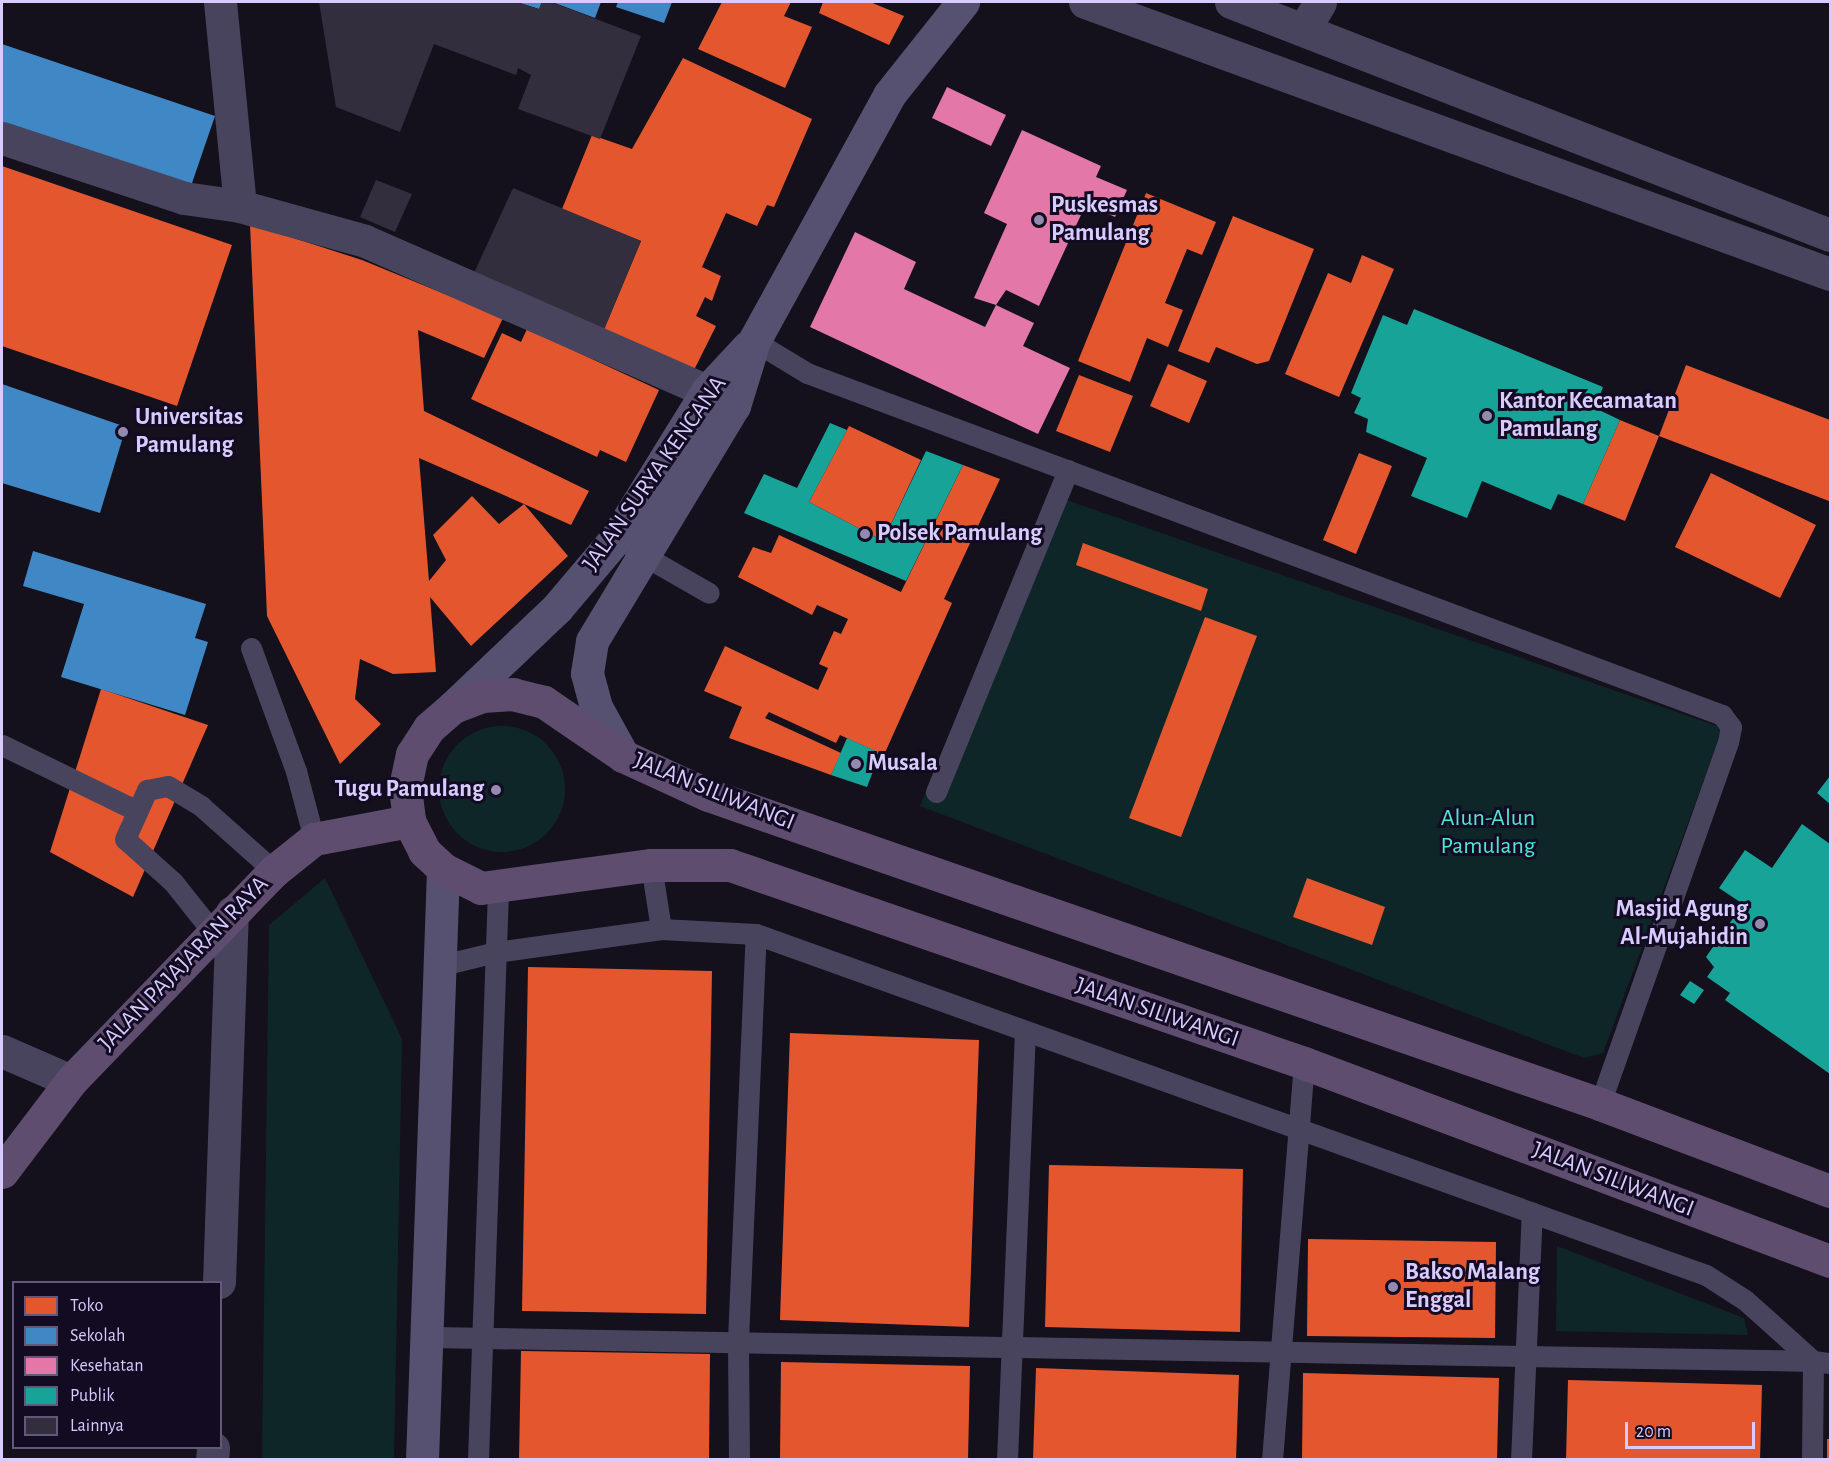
<!DOCTYPE html>
<style>
body{margin:0}
#map{position:relative;width:1832px;height:1461px;overflow:hidden;background:#14101c;font-family:"Alegreya Sans",sans-serif}
div>[style]{position:absolute}
[style*='--x']{left:calc(var(--x)*1px);top:calc(var(--y)*1px);width:calc(var(--w)*1px);rotate:calc(var(--a)*1deg)}
.green>*{inset:0;background:#0f2629}
.round{border-radius:50%}
.shops>*{inset:0;background:#e4572e}
.schools>*{inset:0;background:#3f88c5}
.health>*{inset:0;background:#e377a8}
.public>*{inset:0;background:#17a398}
.building>*{inset:0;background:#322e3e}
.lane>*{height:21px;margin:-10.5px;padding:0 10.5px;transform-origin:10.5px;border-radius:10.5px;background:#49445d}
.street>*{height:33px;margin:-16.5px;padding:0 16.5px;transform-origin:16.5px;border-radius:16.5px;background:#49445d}
.secondary>*{height:33px;margin:-16.5px;padding:0 16.5px;transform-origin:16.5px;border-radius:16.5px;background:#565170}
.primary>*{height:33px;margin:-16.5px;padding:0 16.5px;transform-origin:16.5px;border-radius:16.5px;background:#5e4d6f}
.dots>*{width:16px;height:16px;translate:-50% -50%;box-sizing:border-box;border:3px solid #120b21;border-radius:50%}
span{translate:-50% -50%;white-space:nowrap;text-align:center;line-height:1.15;-webkit-text-stroke:6px #120b21;paint-order:stroke}
.poi-label{font-size:24px;color:#d8cbff;font-weight:700}
.left{translate:0 -50%;text-align:left}
.right{translate:-100% -50%;text-align:right}
.street-label{font-size:24px;color:#d8cbff}
.park-label{font-size:24px;color:#50e6d4}
.frame{position:absolute;inset:0;border:3px solid #d8cbff;pointer-events:none}
.legend{position:absolute;left:12px;top:1281px;width:210px;height:168px;box-sizing:border-box;background:#120b21;border:2px solid #61587a;margin:0;padding:8px 10px;list-style:none;font-size:18px;color:#d8cbff}
.legend li{display:flex;align-items:center;gap:12px;height:30px}
.legend b{width:30px;border:2px solid #61587a}
.scale{position:absolute;left:1625px;top:1422px;width:130px;height:27px;box-sizing:border-box;border:3px solid #d8cbff;border-top:0;padding-left:8px;font-size:18px;line-height:21px;white-space:nowrap;color:#d8cbff;-webkit-text-stroke:4px #120b21;paint-order:stroke}
</style>
<div id="map">
<div class="green">
<i style="clip-path:polygon(1049px 494px,1723px 728px,1603px 1053px,1584px 1058px,920px 806px)"></i>
<i class="round" style="left:439px;top:726px;width:126px;height:126px"></i>
<i style="clip-path:polygon(325px 878px,402px 1039px,394px 1459px,262px 1459px,269px 925px)"></i>
<i style="clip-path:polygon(1557px 1246px,1744px 1318px,1748px 1335px,1556px 1331px)"></i>
</div>
<div class="shops">
<i style="clip-path:polygon(722px 2px,791px 2px,784px 16px,812px 27px,785px 88px,698px 49px)"></i>
<i style="clip-path:polygon(823px 2px,870px 2px,904px 16px,889px 45px,819px 13px)"></i>
<i style="clip-path:polygon(683px 58px,812px 119px,774px 207px,767px 205px,757px 226px,726px 213px,702px 267px,721px 276px,712px 301px,705px 297px,696px 316px,716px 326px,694px 370px,603px 332px,641px 241px,562px 209px,592px 135px,632px 149px)"></i>
<i style="clip-path:polygon(2px 166px,232px 245px,177px 406px,2px 346px)"></i>
<i style="clip-path:polygon(1146px 193px,1216px 222px,1202px 255px,1187px 249px,1165px 303px,1183px 310px,1168px 347px,1147px 338px,1130px 382px,1078px 361px)"></i>
<i style="clip-path:polygon(1233px 216px,1314px 249px,1269px 361px,1257px 364px,1216px 347px,1209px 363px,1178px 351px)"></i>
<i style="clip-path:polygon(evenodd,250px 224px,362px 260px,503px 318px,484px 358px,418px 330px,424px 411px,589px 491px,571px 525px,524px 504px,568px 556px,471px 646px,430px 597px,436px 672px,393px 674px,360px 659px,355px 699px,381px 724px,340px 764px,267px 616px,250px 224px,419px 458px,524px 504px,499px 524px,472px 496px,433px 535px,446px 560px,429px 581px,419px 458px)"></i>
<i style="clip-path:polygon(1362px 255px,1394px 269px,1339px 397px,1285px 374px,1328px 273px,1351px 283px)"></i>
<i style="clip-path:polygon(527px 329px,659px 390px,626px 462px,600px 450px,597px 457px,471px 399px,502px 333px,521px 342px)"></i>
<i style="clip-path:polygon(1168px 364px,1207px 381px,1189px 423px,1150px 406px)"></i>
<i style="clip-path:polygon(1686px 365px,1830px 420px,1829px 501px,1659px 436px)"></i>
<i style="clip-path:polygon(1079px 375px,1133px 396px,1110px 452px,1056px 431px)"></i>
<i style="clip-path:polygon(1620px 420px,1659px 436px,1625px 521px,1583px 504px)"></i>
<i style="clip-path:polygon(849px 426px,921px 460px,883px 541px,809px 502px)"></i>
<i style="clip-path:polygon(1359px 453px,1392px 466px,1356px 554px,1323px 540px)"></i>
<i style="clip-path:polygon(963px 465px,1000px 479px,944px 599px,952px 603px,884px 755px,840px 735px,836px 743px,769px 712px,765px 718px,841px 753px,831px 775px,729px 738px,742px 707px,704px 691px,725px 646px,818px 690px,828px 668px,819px 664px,834px 631px,841px 634px,848px 619px,817px 605px,812px 615px,738px 577px,753px 547px,771px 553px,779px 535px,901px 592px)"></i>
<i style="clip-path:polygon(1711px 473px,1816px 525px,1780px 598px,1675px 547px)"></i>
<i style="clip-path:polygon(1083px 543px,1208px 589px,1201px 611px,1076px 565px)"></i>
<i style="clip-path:polygon(1205px 617px,1257px 636px,1181px 837px,1129px 818px)"></i>
<i style="clip-path:polygon(101px 689px,208px 725px,133px 897px,50px 852px)"></i>
<i style="clip-path:polygon(1307px 878px,1385px 907px,1372px 945px,1293px 917px)"></i>
<i style="clip-path:polygon(528px 967px,712px 971px,706px 1314px,522px 1311px)"></i>
<i style="clip-path:polygon(790px 1033px,979px 1040px,969px 1327px,780px 1320px)"></i>
<i style="clip-path:polygon(1049px 1165px,1243px 1169px,1240px 1332px,1045px 1327px)"></i>
<i style="clip-path:polygon(1308px 1239px,1496px 1242px,1495px 1338px,1307px 1336px)"></i>
<i style="clip-path:polygon(521px 1351px,710px 1354px,709px 1460px,519px 1460px)"></i>
<i style="clip-path:polygon(781px 1362px,970px 1366px,968px 1460px,780px 1460px)"></i>
<i style="clip-path:polygon(1036px 1368px,1239px 1375px,1236px 1460px,1033px 1460px)"></i>
<i style="clip-path:polygon(1303px 1373px,1499px 1378px,1497px 1460px,1302px 1460px)"></i>
<i style="clip-path:polygon(1568px 1380px,1762px 1385px,1760px 1460px,1566px 1460px)"></i>
<i style="clip-path:polygon(1827px 1439px,1830px 1439px,1830px 1460px,1827px 1460px)"></i>
</div>
<div class="schools">
<i style="clip-path:polygon(517px 2px,542px 2px,539px 9px)"></i>
<i style="clip-path:polygon(552px 2px,601px 2px,595px 18px)"></i>
<i style="clip-path:polygon(618px 2px,672px 2px,664px 23px,616px 7px)"></i>
<i style="clip-path:polygon(2px 44px,215px 116px,191px 186px,2px 122px)"></i>
<i style="clip-path:polygon(2px 384px,126px 427px,100px 513px,2px 483px)"></i>
<i style="clip-path:polygon(33px 551px,206px 604px,195px 638px,208px 642px,185px 715px,61px 677px,84px 604px,23px 586px)"></i>
</div>
<div class="health">
<i style="clip-path:polygon(947px 87px,1006px 115px,991px 146px,932px 118px)"></i>
<i style="clip-path:polygon(1022px 130px,1101px 166px,1096px 177px,1127px 190px,1115px 217px,1086px 204px,1039px 306px,1006px 290px,996px 305px,1034px 323px,1023px 346px,1070px 368px,1038px 434px,810px 327px,855px 232px,916px 262px,904px 289px,985px 327px,996px 305px,974px 298px,1007px 224px,984px 213px)"></i>
</div>
<div class="public">
<i style="clip-path:polygon(1414px 309px,1603px 387px,1595px 408px,1620px 420px,1583px 504px,1558px 494px,1551px 510px,1482px 481px,1467px 518px,1411px 496px,1427px 458px,1366px 432px,1368px 419px,1354px 413px,1361px 398px,1351px 393px,1383px 315px,1407px 325px)"></i>
<i style="clip-path:polygon(830px 423px,847px 430px,809px 502px,883px 541px,926px 451px,963px 465px,906px 581px,744px 513px,764px 474px,797px 488px)"></i>
<i style="clip-path:polygon(847px 738px,880px 753px,867px 787px,831px 775px)"></i>
<i style="clip-path:polygon(1830px 776px,1830px 804px,1817px 793px)"></i>
<i style="clip-path:polygon(1802px 824px,1830px 844px,1830px 1074px,1725px 1000px,1730px 993px,1707px 977px,1714px 967px,1706px 957px,1743px 904px,1719px 888px,1745px 850px,1772px 868px)"></i>
<i style="clip-path:polygon(1690px 981px,1704px 990px,1694px 1004px,1680px 995px)"></i>
</div>
<div class="building">
<i style="clip-path:polygon(319px 2px,516px 2px,539px 9px,542px 2px,551px 2px,641px 36px,600px 139px,518px 109px,531px 75px,518px 68px,516px 75px,434px 44px,400px 132px,336px 107px)"></i>
<i style="clip-path:polygon(376px 180px,412px 194px,395px 232px,360px 217px)"></i>
<i style="clip-path:polygon(513px 188px,641px 241px,603px 332px,474px 273px)"></i>
</div>
<div class="lane">
<i style="--x:754;--y:341;--w:62;--a:31.1"></i>
<i style="--x:807;--y:373;--w:977;--a:20.49"></i>
<i style="--x:1722;--y:715;--w:15;--a:53"></i>
<i style="--x:1731;--y:727;--w:15;--a:101"></i>
<i style="--x:1728;--y:742;--w:384;--a:109.5"></i>
<i style="--x:634;--y:550;--w:86;--a:29.8"></i>
<i style="--x:251;--y:648;--w:131;--a:69.9"></i>
<i style="--x:296;--y:771;--w:70;--a:75.2"></i>
<i style="--x:2;--y:745;--w:148;--a:26"></i>
<i style="--x:936;--y:792;--w:348;--a:-67.7"></i>
<i style="--x:651;--y:865;--w:65;--a:81.1"></i>
<i style="--x:212;--y:931;--w:63;--a:-128.5"></i>
<i style="--x:173;--y:882;--w:64;--a:-138.1"></i>
<i style="--x:125;--y:839;--w:54;--a:-65.8"></i>
<i style="--x:147;--y:790;--w:21;--a:-11"></i>
<i style="--x:168;--y:786;--w:39;--a:31"></i>
<i style="--x:201;--y:806;--w:98;--a:41.7"></i>
<i style="--x:438;--y:966;--w:60;--a:-13.6"></i>
<i style="--x:496;--y:952;--w:167;--a:-7.9"></i>
<i style="--x:661;--y:929;--w:95;--a:3"></i>
<i style="--x:756;--y:934;--w:1009;--a:19.75"></i>
<i style="--x:1706;--y:1275;--w:46;--a:32.7"></i>
<i style="--x:1745;--y:1300;--w:91;--a:41.9"></i>
<i style="--x:1813;--y:1361;--w:17;--a:7"></i>
<i style="--x:430;--y:1337;--w:1383;--a:0.99"></i>
<i style="--x:1813;--y:1361;--w:99;--a:90.6"></i>
<i style="--x:478;--y:1460;--w:571;--a:-87.99"></i>
<i style="--x:739;--y:1460;--w:120;--a:-90.5"></i>
<i style="--x:738;--y:1340;--w:406;--a:-87.5"></i>
<i style="--x:1007;--y:1460;--w:429;--a:-87.6"></i>
<i style="--x:1272;--y:1460;--w:398;--a:-85.4"></i>
<i style="--x:1521;--y:1460;--w:248;--a:-87.5"></i>
</div>
<div class="street">
<i style="--x:220;--y:2;--w:205;--a:84.4"></i>
<i style="--x:1085;--y:2;--w:793;--a:20.06"></i>
<i style="--x:1231;--y:2;--w:643;--a:21.26"></i>
<i style="--x:1304;--y:29;--w:31;--a:-59"></i>
<i style="--x:2;--y:138;--w:192;--a:18.2"></i>
<i style="--x:184;--y:198;--w:57;--a:8.1"></i>
<i style="--x:240;--y:206;--w:130;--a:15.6"></i>
<i style="--x:365;--y:241;--w:373;--a:23.7"></i>
<i style="--x:2;--y:1051;--w:75;--a:23.5"></i>
<i style="--x:219;--y:1282;--w:370;--a:-88"></i>
<i style="--x:212;--y:1460;--w:12;--a:-85"></i>
</div>
<div class="secondary">
<i style="--x:453;--y:707;--w:144;--a:-43.6"></i>
<i style="--x:557;--y:608;--w:93;--a:-49.8"></i>
<i style="--x:617;--y:537;--w:172;--a:-58.3"></i>
<i style="--x:707;--y:391;--w:60;--a:-47"></i>
<i style="--x:623;--y:756;--w:56;--a:-118.9"></i>
<i style="--x:596;--y:707;--w:35;--a:-105"></i>
<i style="--x:587;--y:673;--w:32;--a:-81"></i>
<i style="--x:592;--y:641;--w:275;--a:-58.9"></i>
<i style="--x:734;--y:406;--w:68;--a:-72.9"></i>
<i style="--x:754;--y:341;--w:281;--a:-61.2"></i>
<i style="--x:889;--y:95;--w:119;--a:-51.5"></i>
<i style="--x:422;--y:1460;--w:591;--a:-87.96"></i>
</div>
<div class="primary">
<i style="--x:2;--y:1172;--w:114;--a:-52.8"></i>
<i style="--x:71;--y:1081;--w:292;--a:-46"></i>
<i style="--x:274;--y:871;--w:51;--a:-38.7"></i>
<i style="--x:314;--y:839;--w:97;--a:-10.7"></i>
<i style="--x:1830;--y:1191;--w:246;--a:-159.3"></i>
<i style="--x:1600;--y:1104;--w:944;--a:-160.89"></i>
<i style="--x:708;--y:795;--w:94;--a:-155.4"></i>
<i style="--x:623;--y:756;--w:96;--a:-145.6"></i>
<i style="--x:544;--y:702;--w:32;--a:-166"></i>
<i style="--x:513;--y:694;--w:31;--a:176"></i>
<i style="--x:482;--y:696;--w:31;--a:159"></i>
<i style="--x:453;--y:707;--w:32;--a:139"></i>
<i style="--x:429;--y:728;--w:31;--a:123"></i>
<i style="--x:412;--y:754;--w:34;--a:102"></i>
<i style="--x:405;--y:787;--w:34;--a:83"></i>
<i style="--x:409;--y:821;--w:34;--a:63"></i>
<i style="--x:424;--y:851;--w:26;--a:43"></i>
<i style="--x:443;--y:869;--w:42;--a:26.6"></i>
<i style="--x:481;--y:888;--w:172;--a:-7.7"></i>
<i style="--x:651;--y:865;--w:79;--a:0"></i>
<i style="--x:730;--y:865;--w:607;--a:19.03"></i>
<i style="--x:1304;--y:1063;--w:562;--a:20.63"></i>
</div>
<div class="dots">
<i style="left:1039px;top:220px;background:#938ab0"></i>
<i style="left:1487px;top:416px;background:#938ab0"></i>
<i style="left:123px;top:432px;background:#938ab0"></i>
<i style="left:865px;top:534px;background:#938ab0"></i>
<i style="left:856px;top:764px;background:#938ab0"></i>
<i style="left:496px;top:790px;background:#938ab0"></i>
<i style="left:1760px;top:924px;background:#938ab0"></i>
<i style="left:1393px;top:1287px;background:#938ab0"></i>
</div>
<div class="poi-label">
<span class="left" style="left:1051px;top:220px">Puskesmas<br>Pamulang</span>
<span class="left" style="left:1499px;top:416px">Kantor Kecamatan<br>Pamulang</span>
<span class="left" style="left:135px;top:432px">Universitas<br>Pamulang</span>
<span class="left" style="left:877px;top:534px">Polsek Pamulang</span>
<span class="left" style="left:868px;top:764px">Musala</span>
<span class="right" style="left:484px;top:790px">Tugu Pamulang</span>
<span class="right" style="left:1748px;top:924px">Masjid Agung<br>Al-Mujahidin</span>
<span class="left" style="left:1405px;top:1287px">Bakso Malang<br>Enggal</span>
</div>
<div class="street-label">
<span style="left:655px;top:474px;rotate:-55deg">JALAN SURYA KENCANA</span>
<span style="left:714px;top:792px;rotate:22deg">JALAN SILIWANGI</span>
<span style="left:184px;top:964px;rotate:-46deg">JALAN PAJAJARAN RAYA</span>
<span style="left:1157px;top:1013px;rotate:19deg">JALAN SILIWANGI</span>
<span style="left:1613px;top:1180px;rotate:21deg">JALAN SILIWANGI</span>
</div>
<div class="park-label">
<span style="left:1488px;top:833px">Alun-Alun<br>Pamulang</span>
</div>
<div class="frame"></div>
<ul class="legend">
<li><b style="height:16px;background:#e4572e"></b>Toko</li>
<li><b style="height:16px;background:#3f88c5"></b>Sekolah</li>
<li><b style="height:16px;background:#e377a8"></b>Kesehatan</li>
<li><b style="height:16px;background:#17a398"></b>Publik</li>
<li><b style="height:16px;background:#322e3e"></b>Lainnya</li>
</ul>
<div class="scale">20 m</div>
</div>
